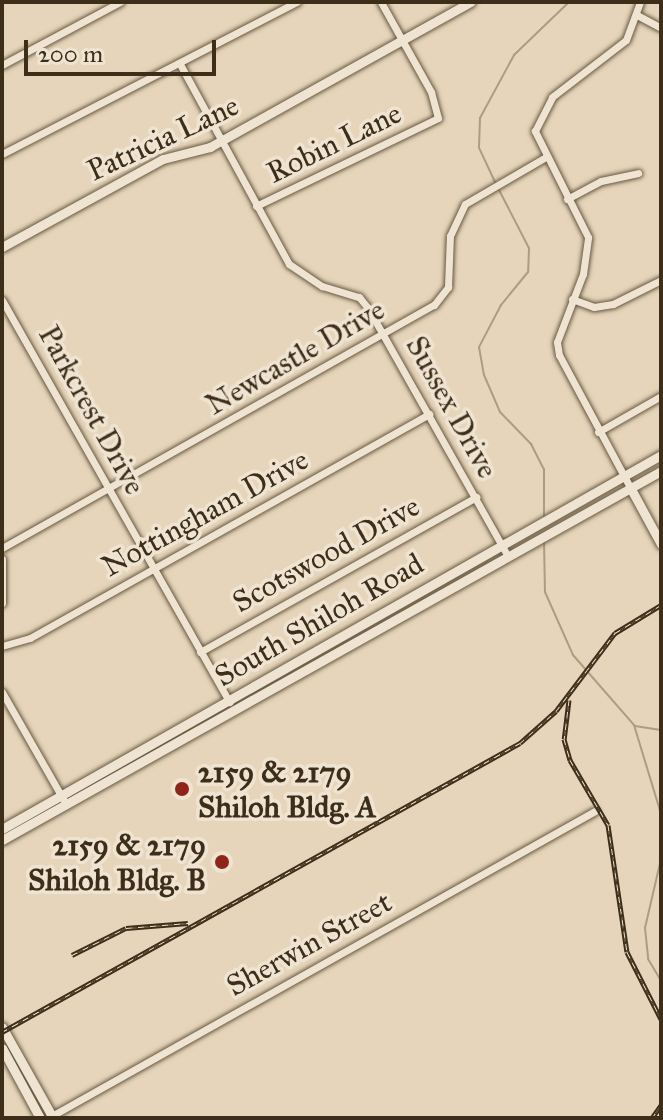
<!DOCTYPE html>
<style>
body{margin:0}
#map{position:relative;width:663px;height:1120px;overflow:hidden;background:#e6d5ba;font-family:"IM FELL Great Primer",serif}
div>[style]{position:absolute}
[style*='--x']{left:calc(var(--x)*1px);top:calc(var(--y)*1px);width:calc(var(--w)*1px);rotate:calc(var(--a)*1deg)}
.stream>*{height:2px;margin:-1px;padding:0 1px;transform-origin:1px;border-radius:1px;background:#ad9c83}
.roads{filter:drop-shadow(0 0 2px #675841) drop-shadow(0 0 2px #675841)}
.street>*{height:7px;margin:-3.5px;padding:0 3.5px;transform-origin:3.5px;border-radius:3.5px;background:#efe4d2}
.secondary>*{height:9px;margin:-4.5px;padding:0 4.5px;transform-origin:4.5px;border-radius:4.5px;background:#efe4d2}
.rail>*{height:5px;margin-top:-2.5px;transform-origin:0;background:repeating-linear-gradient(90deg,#efe4d2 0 6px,#3d2e19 0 12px);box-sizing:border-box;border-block:2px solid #3d2e19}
.dots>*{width:22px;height:22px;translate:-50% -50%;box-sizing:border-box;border:4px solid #efe4d2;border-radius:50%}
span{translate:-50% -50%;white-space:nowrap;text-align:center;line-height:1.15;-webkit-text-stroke:7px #efe4d2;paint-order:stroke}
.street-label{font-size:30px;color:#3d2e19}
.poi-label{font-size:30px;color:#3d2e19;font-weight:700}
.left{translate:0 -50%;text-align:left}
.right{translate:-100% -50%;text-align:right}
.frame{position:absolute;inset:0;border:4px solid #3d2e19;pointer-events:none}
.scale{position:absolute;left:24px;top:40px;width:192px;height:36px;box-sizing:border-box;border:4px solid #3d2e19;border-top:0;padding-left:10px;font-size:24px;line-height:28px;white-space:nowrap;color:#3d2e19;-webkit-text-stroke:6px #efe4d2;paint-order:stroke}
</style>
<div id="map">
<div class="stream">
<i style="--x:495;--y:182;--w:38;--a:-115"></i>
<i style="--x:479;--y:147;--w:29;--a:-88"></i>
<i style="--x:480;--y:118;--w:72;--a:-61.6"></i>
<i style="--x:514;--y:55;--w:76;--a:-43.9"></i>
<i style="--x:498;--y:188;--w:68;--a:62.7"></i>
<i style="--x:529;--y:248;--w:24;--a:92"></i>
<i style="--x:528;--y:272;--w:43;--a:129.3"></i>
<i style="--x:501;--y:305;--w:47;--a:117.6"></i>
<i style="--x:479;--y:347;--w:28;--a:80"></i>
<i style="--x:484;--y:375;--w:40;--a:66.6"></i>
<i style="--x:500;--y:412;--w:45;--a:45.9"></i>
<i style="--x:531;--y:444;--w:28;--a:63"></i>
<i style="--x:544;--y:469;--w:47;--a:90"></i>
<i style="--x:544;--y:541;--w:51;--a:88.9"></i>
<i style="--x:545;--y:592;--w:69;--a:66"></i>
<i style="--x:573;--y:655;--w:93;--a:48.9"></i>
<i style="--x:634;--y:725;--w:93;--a:73.1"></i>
<i style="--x:635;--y:726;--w:26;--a:9"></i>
<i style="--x:661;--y:859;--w:71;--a:103.1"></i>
<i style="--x:645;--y:928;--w:31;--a:84"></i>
<i style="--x:648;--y:959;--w:26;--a:59"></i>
</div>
<div class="roads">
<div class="street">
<i style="--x:637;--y:15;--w:27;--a:28"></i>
<i style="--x:2;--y:65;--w:134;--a:-28.1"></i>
<i style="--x:181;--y:66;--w:226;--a:61.4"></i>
<i style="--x:289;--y:264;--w:40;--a:34"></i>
<i style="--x:322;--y:286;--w:39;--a:17"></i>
<i style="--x:359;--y:297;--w:14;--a:51"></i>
<i style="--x:368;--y:308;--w:285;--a:60.6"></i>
<i style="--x:2;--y:154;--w:332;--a:-27.3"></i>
<i style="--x:567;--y:199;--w:38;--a:-28"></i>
<i style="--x:601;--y:181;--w:38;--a:-12"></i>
<i style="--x:256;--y:206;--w:202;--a:-25.8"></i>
<i style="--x:438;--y:118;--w:27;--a:-105"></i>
<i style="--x:431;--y:92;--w:103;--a:-119.1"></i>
<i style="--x:572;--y:299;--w:23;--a:20"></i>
<i style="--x:594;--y:307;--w:19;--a:-9"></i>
<i style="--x:613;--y:304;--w:54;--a:-26.6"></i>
<i style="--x:2;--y:300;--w:462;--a:60.5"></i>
<i style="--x:598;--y:432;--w:73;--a:-29.7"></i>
<i style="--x:631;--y:489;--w:152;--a:-118.2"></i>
<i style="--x:559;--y:355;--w:13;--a:-99"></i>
<i style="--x:557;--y:342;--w:73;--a:-69.1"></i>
<i style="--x:583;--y:274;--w:37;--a:-82"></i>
<i style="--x:588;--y:237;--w:119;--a:-116.6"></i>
<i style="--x:535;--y:131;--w:38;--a:-63"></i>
<i style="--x:552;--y:97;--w:93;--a:-37.6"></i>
<i style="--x:626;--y:40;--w:40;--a:-69.8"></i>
<i style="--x:2;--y:548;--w:496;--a:-29.4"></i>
<i style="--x:434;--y:305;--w:23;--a:-52"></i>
<i style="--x:448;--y:287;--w:51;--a:-87.8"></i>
<i style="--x:450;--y:236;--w:35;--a:-65"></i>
<i style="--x:465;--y:204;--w:91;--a:-30.2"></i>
<i style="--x:2;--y:559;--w:44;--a:90"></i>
<i style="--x:2;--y:646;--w:29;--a:-16"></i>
<i style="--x:30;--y:638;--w:458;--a:-29.3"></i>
<i style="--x:200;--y:652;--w:317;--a:-29.3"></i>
<i style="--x:2;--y:692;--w:129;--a:60.3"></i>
<i style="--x:48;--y:1118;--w:627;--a:-29.3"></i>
</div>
<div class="secondary">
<i style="--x:2;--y:247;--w:183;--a:-28.7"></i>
<i style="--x:163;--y:159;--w:49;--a:-14.3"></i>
<i style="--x:210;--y:147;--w:298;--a:-29.1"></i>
<i style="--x:631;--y:489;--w:63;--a:61.4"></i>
<i style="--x:2;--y:829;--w:758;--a:-29.58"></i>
<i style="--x:2;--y:840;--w:755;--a:-29.25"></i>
<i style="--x:2;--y:1027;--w:104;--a:60.7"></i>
<i style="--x:2;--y:1048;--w:80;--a:61.5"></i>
</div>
</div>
<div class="rail">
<i style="--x:569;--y:700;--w:39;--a:97"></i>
<i style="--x:564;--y:739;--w:22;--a:74"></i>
<i style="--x:570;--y:760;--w:75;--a:59.7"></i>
<i style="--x:608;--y:825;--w:128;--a:81.5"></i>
<i style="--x:627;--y:952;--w:75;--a:63.1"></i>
<i style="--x:72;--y:955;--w:60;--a:-26.6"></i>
<i style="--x:126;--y:928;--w:62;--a:-4.6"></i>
<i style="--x:2;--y:1032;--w:593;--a:-29.16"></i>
<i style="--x:520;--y:743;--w:48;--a:-41.6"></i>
<i style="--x:556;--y:711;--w:98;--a:-52.9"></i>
<i style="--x:615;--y:633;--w:54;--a:-31.3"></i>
<i style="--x:652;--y:1118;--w:16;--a:-55"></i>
</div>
<div class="dots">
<i style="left:182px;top:789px;background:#8f2418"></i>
<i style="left:222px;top:862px;background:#8f2418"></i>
</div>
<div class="street-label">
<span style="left:163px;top:138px;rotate:-25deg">Patricia Lane</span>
<span style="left:334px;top:143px;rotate:-26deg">Robin Lane</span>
<span style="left:295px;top:357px;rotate:-30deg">Newcastle Drive</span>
<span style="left:452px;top:407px;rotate:61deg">Sussex Drive</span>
<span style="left:92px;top:410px;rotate:61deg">Parkcrest Drive</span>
<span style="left:205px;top:513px;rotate:-29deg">Nottingham Drive</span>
<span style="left:326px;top:554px;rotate:-29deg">Scotswood Drive</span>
<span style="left:319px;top:620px;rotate:-30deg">South Shiloh Road</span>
<span style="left:309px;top:944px;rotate:-29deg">Sherwin Street</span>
</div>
<div class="poi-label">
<span class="left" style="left:198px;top:789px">2159 &amp; 2179<br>Shiloh Bldg. A</span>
<span class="right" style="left:206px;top:862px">2159 &amp; 2179<br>Shiloh Bldg. B</span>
</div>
<div class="frame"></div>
<div class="scale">200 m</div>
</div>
